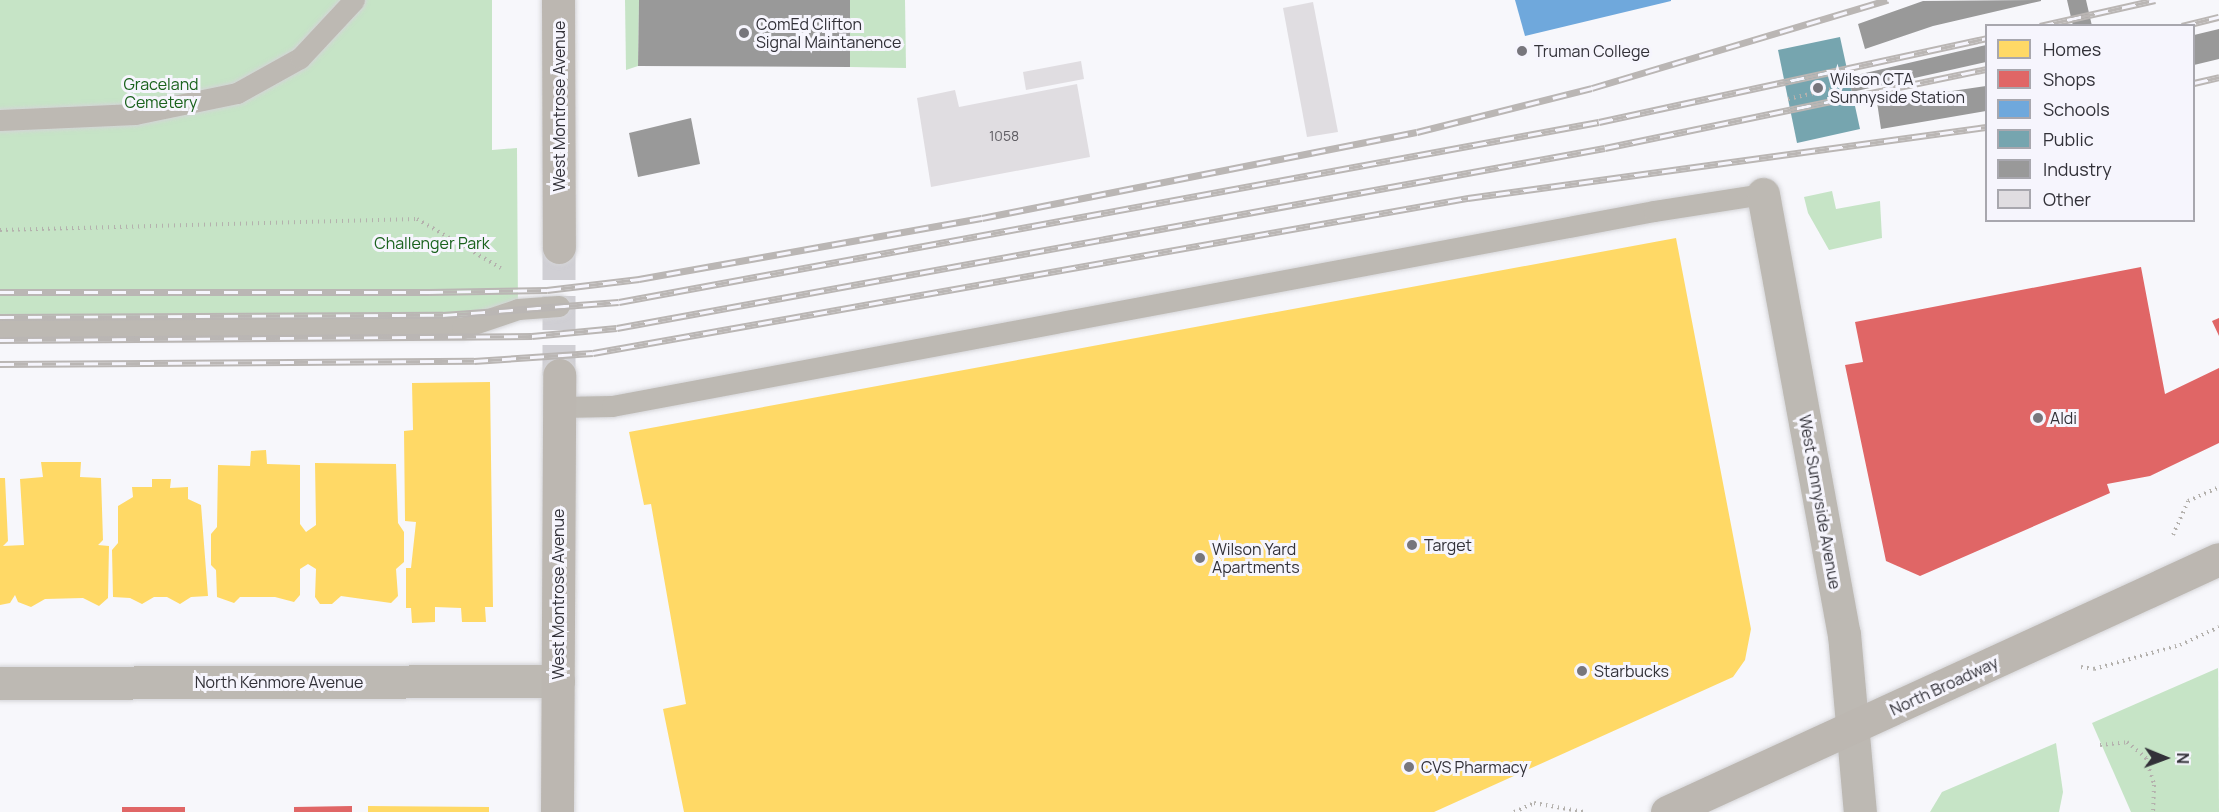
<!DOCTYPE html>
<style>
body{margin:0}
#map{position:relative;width:2219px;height:812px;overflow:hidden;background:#f7f7fb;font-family:Manrope,sans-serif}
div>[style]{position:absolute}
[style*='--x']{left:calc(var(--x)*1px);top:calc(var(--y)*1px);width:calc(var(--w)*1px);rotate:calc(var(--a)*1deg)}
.green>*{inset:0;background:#c6e4c6}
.homes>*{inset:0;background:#ffd966}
.shops>*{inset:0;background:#e06666}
.schools>*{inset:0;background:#6fa8dc}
.public>*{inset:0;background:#76a5af}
.industry>*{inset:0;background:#999}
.building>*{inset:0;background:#e0dde1}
.secondary-tunnel>*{height:33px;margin-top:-16.5px;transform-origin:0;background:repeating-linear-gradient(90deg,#d0cfd4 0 33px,transparent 0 49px)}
.path>*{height:4px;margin-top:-2px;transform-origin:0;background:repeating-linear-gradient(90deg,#b4b1ad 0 1.5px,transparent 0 6px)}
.roads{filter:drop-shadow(0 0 2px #d4d4d7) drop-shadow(0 0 2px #d4d4d7)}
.lane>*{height:21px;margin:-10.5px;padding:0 10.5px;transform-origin:10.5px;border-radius:10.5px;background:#bdb9b3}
.street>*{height:33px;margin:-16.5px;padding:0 16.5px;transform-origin:16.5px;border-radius:16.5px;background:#bdb9b3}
.secondary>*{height:33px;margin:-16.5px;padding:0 16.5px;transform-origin:16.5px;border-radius:16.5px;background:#bcb7b1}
.rail>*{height:7px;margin-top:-3.5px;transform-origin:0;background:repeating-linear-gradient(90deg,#f6f5fd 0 14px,#bab6b4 0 28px);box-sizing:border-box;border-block:2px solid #bab6b4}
.dots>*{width:16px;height:16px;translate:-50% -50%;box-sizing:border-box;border:3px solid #f6f5fd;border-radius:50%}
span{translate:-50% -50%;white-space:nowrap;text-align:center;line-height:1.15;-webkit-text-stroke:6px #f6f5fd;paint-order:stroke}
.number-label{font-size:14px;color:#5e5c62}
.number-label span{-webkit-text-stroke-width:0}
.poi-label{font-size:16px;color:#323138}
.left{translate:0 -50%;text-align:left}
.park-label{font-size:16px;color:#1a621d}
.street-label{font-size:16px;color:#323138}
.legend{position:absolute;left:1985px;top:24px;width:210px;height:198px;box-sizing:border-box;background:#f6f5fd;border:2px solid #a8a7ae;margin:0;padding:8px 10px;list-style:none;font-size:18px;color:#323138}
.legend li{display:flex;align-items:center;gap:12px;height:30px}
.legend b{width:30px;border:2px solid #a8a7ae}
.north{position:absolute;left:2135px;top:728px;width:60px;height:60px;-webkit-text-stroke:4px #f6f5fd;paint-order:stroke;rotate:91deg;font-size:16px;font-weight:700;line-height:24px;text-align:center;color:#323138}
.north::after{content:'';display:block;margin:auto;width:21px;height:27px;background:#323138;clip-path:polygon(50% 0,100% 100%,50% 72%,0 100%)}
</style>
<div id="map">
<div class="green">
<i style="clip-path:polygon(0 0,492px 0,492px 150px,517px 148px,518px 309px,500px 317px,0 328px)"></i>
<i style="clip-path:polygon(625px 0,639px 0,638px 66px,626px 70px)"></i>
<i style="clip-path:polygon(850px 0,905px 0,906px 68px,850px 67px)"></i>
<i style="clip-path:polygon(1832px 191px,1836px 209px,1880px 201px,1882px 238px,1829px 250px,1808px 213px,1804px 197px)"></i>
<i style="clip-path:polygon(2218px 668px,2219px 812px,2131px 812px,2092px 723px)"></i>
<i style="clip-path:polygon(2056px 743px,2063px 792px,2059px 812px,1930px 812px,1942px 792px)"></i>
</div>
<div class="homes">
<i style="clip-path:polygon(1676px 238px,1751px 629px,1745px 660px,1733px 677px,1434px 812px,684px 812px,663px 709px,686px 704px,651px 504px,644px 505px,629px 432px)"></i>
<i style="clip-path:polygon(490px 382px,493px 607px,485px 607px,486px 622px,462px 622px,461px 608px,435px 607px,435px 622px,412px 623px,411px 608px,406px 608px,406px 568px,411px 568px,416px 522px,405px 521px,404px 431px,413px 430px,412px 383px)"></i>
<i style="clip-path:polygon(266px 450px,267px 464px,300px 465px,300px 524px,306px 532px,316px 525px,315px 463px,396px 464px,398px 523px,404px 532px,404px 562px,396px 569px,398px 596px,391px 603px,341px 596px,332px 604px,320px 604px,315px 597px,316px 569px,308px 564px,300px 569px,300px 595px,294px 602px,275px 597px,240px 597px,234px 603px,217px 597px,216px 570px,211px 565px,211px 534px,217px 527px,218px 465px,250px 466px,251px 451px)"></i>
<i style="clip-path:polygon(41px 462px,81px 462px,80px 477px,101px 478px,103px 540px,98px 545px,109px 546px,108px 598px,99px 606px,83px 598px,45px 599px,31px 607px,18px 602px,15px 595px,10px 603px,0 605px,0 478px,5px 478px,8px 541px,3px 546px,24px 545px,20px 479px,43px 477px)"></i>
<i style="clip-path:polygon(152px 479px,171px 479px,170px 488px,188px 487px,188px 499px,201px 505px,208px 596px,191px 597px,180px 604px,167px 597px,154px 597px,142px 604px,130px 598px,113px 597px,112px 550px,118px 543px,118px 506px,133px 497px,132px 487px,152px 487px)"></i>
<i style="clip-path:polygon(368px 806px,489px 807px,489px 812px,368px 812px)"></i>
</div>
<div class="shops">
<i style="clip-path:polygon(2141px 267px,2165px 394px,2219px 368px,2219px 443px,2150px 476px,2107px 484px,2110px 493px,1920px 576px,1886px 561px,1845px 365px,1863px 362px,1855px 322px)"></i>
<i style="clip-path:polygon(2219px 318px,2219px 336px,2212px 321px)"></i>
<i style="clip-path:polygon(352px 806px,352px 812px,294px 812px,294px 807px)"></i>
<i style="clip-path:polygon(122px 807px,185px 807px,185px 812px,122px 812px)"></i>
</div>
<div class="schools">
<i style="clip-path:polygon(1515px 0,1671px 0,1671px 1px,1525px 36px)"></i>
</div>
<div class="public">
<i style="clip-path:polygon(1840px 37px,1860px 129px,1797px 143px,1778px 50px)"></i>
</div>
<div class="industry">
<i style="clip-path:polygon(639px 0,850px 0,850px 67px,638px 66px)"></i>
<i style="clip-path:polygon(2067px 0,2086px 0,2092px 26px,2073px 26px)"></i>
<i style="clip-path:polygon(1923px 1px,2041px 0,2041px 1px,1933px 26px,1865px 49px,1858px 24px)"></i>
<i style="clip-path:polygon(2219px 29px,2219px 59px,2194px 65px,2194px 35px)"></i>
<i style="clip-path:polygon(1986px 45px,1986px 62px,1852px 92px,1848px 77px)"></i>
<i style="clip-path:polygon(1986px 86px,1986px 111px,1881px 129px,1877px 102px)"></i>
<i style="clip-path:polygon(691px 118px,700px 164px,638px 177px,629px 133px)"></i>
</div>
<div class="building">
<i style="clip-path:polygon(1313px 2px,1338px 132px,1307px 137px,1283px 8px)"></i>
<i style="clip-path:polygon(1081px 61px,1084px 79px,1026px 90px,1023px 72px)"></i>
<i style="clip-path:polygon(1077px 84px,1090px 157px,931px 187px,917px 98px,955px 90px,959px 107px)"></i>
</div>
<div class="secondary-tunnel">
<i style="--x:559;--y:247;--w:128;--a:90"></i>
</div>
<div class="path">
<i style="--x:1788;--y:99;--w:64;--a:-12.7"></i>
<i style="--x:0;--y:230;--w:417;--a:-1.5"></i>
<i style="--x:417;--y:219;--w:97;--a:30.3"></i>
<i style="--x:2173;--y:535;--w:37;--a:-66"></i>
<i style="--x:2188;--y:501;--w:34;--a:-24"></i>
<i style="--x:2081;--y:667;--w:13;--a:9"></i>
<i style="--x:2094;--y:669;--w:89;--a:-15.6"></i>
<i style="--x:2180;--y:645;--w:43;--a:-24.8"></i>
<i style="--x:2100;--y:745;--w:27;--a:-6"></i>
<i style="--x:2127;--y:742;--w:25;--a:40"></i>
<i style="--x:2146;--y:758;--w:28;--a:73"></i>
<i style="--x:2154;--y:785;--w:27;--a:92"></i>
<i style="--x:1514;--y:812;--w:22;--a:-24"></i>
<i style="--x:1534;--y:803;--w:51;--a:10.2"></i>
</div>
<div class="roads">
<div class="lane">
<i style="--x:0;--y:120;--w:135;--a:-2.5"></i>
<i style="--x:135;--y:114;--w:104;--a:-11.6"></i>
<i style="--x:237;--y:93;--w:72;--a:-29.1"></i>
<i style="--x:300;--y:58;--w:79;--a:-47"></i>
<i style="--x:0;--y:328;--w:462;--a:0"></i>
<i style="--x:462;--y:328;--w:59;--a:-18.7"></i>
<i style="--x:518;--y:309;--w:41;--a:-4.2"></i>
<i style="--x:560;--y:407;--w:52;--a:-1.1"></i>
<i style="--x:612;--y:406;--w:1060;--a:-10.6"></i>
<i style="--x:1654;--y:211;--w:110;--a:-8.9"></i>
</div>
<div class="street">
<i style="--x:1763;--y:194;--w:447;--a:79.6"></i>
<i style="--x:1844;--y:634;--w:179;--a:84.9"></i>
<i style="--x:0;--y:683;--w:558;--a:-0.21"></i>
</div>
<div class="secondary">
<i style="--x:558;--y:0;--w:247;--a:89.8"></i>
<i style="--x:557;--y:812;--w:437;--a:-89.7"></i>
<i style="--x:1667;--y:812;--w:607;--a:-24.62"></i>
</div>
</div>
<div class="rail">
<i style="--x:2040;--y:26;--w:118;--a:-12.7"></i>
<i style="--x:2182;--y:26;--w:38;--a:-14"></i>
<i style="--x:2194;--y:83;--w:26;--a:-13"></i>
<i style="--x:0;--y:292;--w:429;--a:0"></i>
<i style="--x:429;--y:292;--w:118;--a:-1"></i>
<i style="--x:547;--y:290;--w:93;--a:-6.8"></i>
<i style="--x:639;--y:279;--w:348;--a:-10.1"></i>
<i style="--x:982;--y:218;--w:443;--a:-11.2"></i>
<i style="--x:1417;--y:132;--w:180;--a:-14.1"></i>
<i style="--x:1592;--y:88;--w:309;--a:-16.6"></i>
<i style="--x:0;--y:317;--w:443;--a:-0.3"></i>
<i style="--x:443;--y:315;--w:176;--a:-4.2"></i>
<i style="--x:619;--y:302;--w:996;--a:-10.41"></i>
<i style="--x:1599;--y:122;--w:396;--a:-12.2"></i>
<i style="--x:0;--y:340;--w:532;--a:-0.43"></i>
<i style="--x:532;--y:336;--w:85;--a:-5.4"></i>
<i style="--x:617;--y:328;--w:1004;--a:-10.33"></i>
<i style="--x:1605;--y:148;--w:389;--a:-11.7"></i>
<i style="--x:0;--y:364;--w:474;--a:-0.4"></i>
<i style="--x:474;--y:361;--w:119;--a:-3.8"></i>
<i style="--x:593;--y:353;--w:889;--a:-10.05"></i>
<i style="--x:1468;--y:198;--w:523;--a:-7.8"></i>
</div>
<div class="dots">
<i style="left:744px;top:33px;background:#77767c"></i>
<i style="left:1522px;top:51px;background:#77767c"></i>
<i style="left:1818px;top:88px;background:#77767c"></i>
<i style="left:2038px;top:418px;background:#77767c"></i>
<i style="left:1412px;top:545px;background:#77767c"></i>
<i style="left:1200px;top:558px;background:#77767c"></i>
<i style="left:1582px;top:671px;background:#77767c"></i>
<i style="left:1409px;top:767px;background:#77767c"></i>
</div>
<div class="number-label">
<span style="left:1004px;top:136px">1058</span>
</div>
<div class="poi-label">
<span class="left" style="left:756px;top:33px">ComEd Clifton<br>Signal Maintanence</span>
<span class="left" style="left:1534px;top:51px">Truman College</span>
<span class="left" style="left:1830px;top:88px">Wilson CTA<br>Sunnyside Station</span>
<span class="left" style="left:2050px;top:418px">Aldi</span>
<span class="left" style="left:1424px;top:545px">Target</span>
<span class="left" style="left:1212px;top:558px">Wilson Yard<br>Apartments</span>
<span class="left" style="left:1594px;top:671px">Starbucks</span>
<span class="left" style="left:1421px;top:767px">CVS Pharmacy</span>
</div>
<div class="park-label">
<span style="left:161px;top:93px">Graceland<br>Cemetery</span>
<span style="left:432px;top:243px">Challenger Park</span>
</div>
<div class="street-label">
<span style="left:559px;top:106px;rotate:-90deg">West Montrose Avenue</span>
<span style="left:1820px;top:502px;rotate:80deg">West Sunnyside Avenue</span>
<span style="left:558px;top:594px;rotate:-90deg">West Montrose Avenue</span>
<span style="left:279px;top:682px">North Kenmore Avenue</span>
<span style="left:1944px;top:686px;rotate:-25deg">North Broadway</span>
</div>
<ul class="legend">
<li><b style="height:16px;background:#ffd966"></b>Homes</li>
<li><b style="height:16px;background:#e06666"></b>Shops</li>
<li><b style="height:16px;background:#6fa8dc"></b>Schools</li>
<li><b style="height:16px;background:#76a5af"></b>Public</li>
<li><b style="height:16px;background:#999"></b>Industry</li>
<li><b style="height:16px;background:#e0dde1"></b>Other</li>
</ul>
<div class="north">N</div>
</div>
